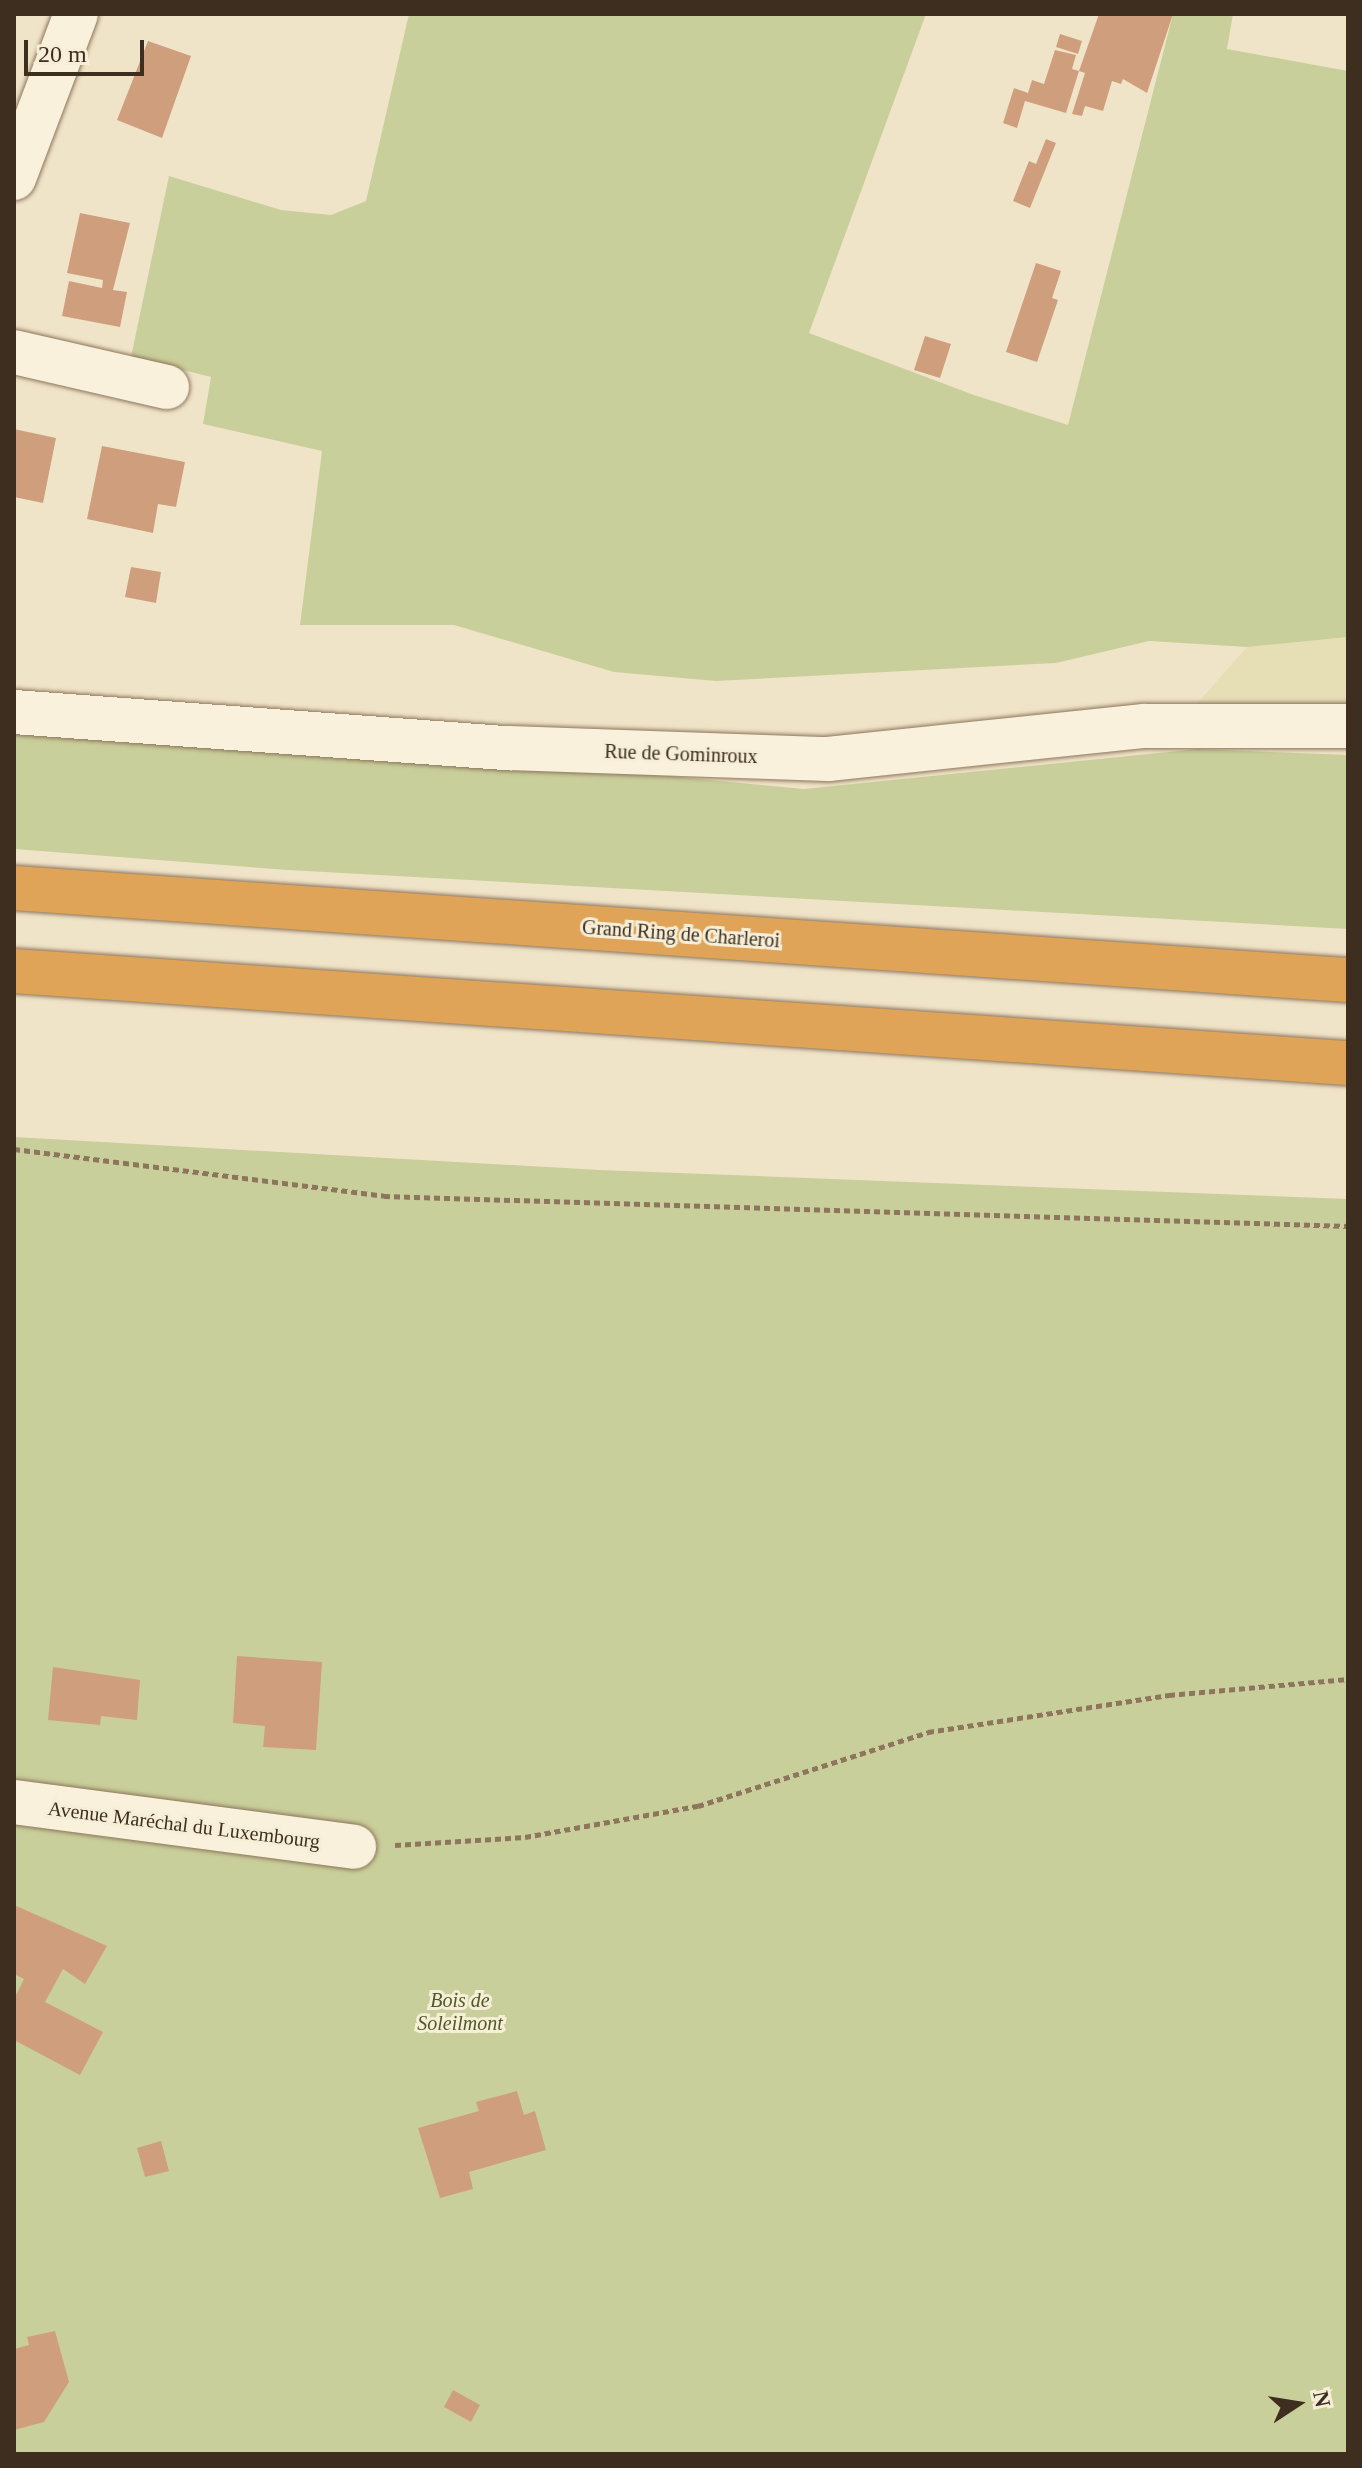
<!DOCTYPE html>
<meta charset="utf-8">
<style>
body{margin:0}
#map{position:relative;width:1362px;height:2468px;overflow:hidden;background:#f0e4c8;font-family:"Times New Roman",serif}
div>[style]{position:absolute}
[style*='--x']{left:calc(var(--x)*1px);top:calc(var(--y)*1px);width:calc(var(--w)*1px);rotate:calc(var(--a)*1deg)}
.farmland>*{inset:0;background:#e6deb5}
.green>*{inset:0;background:#c9cf9b}
.building>*{inset:0;background:#cf9f7d}
.path>*{height:5px;margin-top:-2.5px;transform-origin:0;background:repeating-linear-gradient(90deg,#8d765c 0 6px,transparent 0 10px)}
.roads{filter:drop-shadow(0 0 2px #8d765c) drop-shadow(0 0 2px #8d765c)}
.minor>*{height:44px;margin:-22px;padding:0 22px;transform-origin:22px;border-radius:22px;background:#faf1dc}
.highway>*{height:44px;margin:-22px;padding:0 22px;transform-origin:22px;border-radius:22px;background:#e0a458}
span{translate:-50% -50%;white-space:nowrap;text-align:center;line-height:1.15;-webkit-text-stroke:6px #f7eed8;paint-order:stroke}
.street-label{font-size:20px;color:#3d2e20}
.park-label{font-size:20px;color:#4d5a26;font-style:italic}
.frame{position:absolute;inset:0;border:16px solid #3d2e20;pointer-events:none}
.north{position:absolute;left:1258px;top:2364px;width:80px;height:80px;-webkit-text-stroke:6px #f7eed8;paint-order:stroke;rotate:78deg;font-size:22px;font-weight:700;line-height:32px;text-align:center;color:#3d2e20}
.north::after{content:'';display:block;margin:auto;width:28px;height:36px;background:#3d2e20;clip-path:polygon(50% 0,100% 100%,50% 72%,0 100%)}
.scale{position:absolute;left:24px;top:40px;width:120px;height:36px;box-sizing:border-box;border:4px solid #3d2e20;border-top:0;padding-left:10px;font-size:24px;line-height:28px;white-space:nowrap;color:#3d2e20;-webkit-text-stroke:6px #f7eed8;paint-order:stroke}
</style>
<div id="map">
<div class="farmland">
<i style="clip-path:polygon(1348px 637px,1348px 709px,1177px 726px,1247px 647px)"></i>
</div>
<div class="green">
<i style="clip-path:polygon(409px 14px,926px 14px,809px 333px,974px 395px,1068px 425px,1173px 14px,1233px 14px,1227px 49px,1348px 71px,1348px 637px,1247px 647px,1149px 641px,1056px 663px,716px 681px,614px 672px,454px 625px,300px 625px,322px 451px,203px 424px,211px 377px,131px 357px,169px 176px,281px 210px,331px 215px,366px 201px)"></i>
<i style="clip-path:polygon(14px 713px,804px 789px,1198px 749px,1348px 755px,1348px 929px,288px 870px,14px 849px)"></i>
<i style="clip-path:polygon(14px 1137px,600px 1170px,1348px 1199px,1348px 2454px,14px 2454px)"></i>
</div>
<div class="building">
<i style="clip-path:polygon(1099px 14px,1173px 14px,1147px 93px,1123px 79px,1121px 84px,1112px 81px,1103px 111px,1085px 106px,1082px 116px,1072px 114px,1085px 73px,1079px 71px)"></i>
<i style="clip-path:polygon(1060px 34px,1082px 41px,1078px 54px,1056px 47px)"></i>
<i style="clip-path:polygon(148px 41px,191px 56px,162px 138px,117px 120px)"></i>
<i style="clip-path:polygon(1055px 50px,1076px 55px,1072px 69px,1079px 71px,1066px 113px,1025px 101px,1017px 128px,1003px 123px,1014px 88px,1028px 93px,1032px 80px,1044px 84px)"></i>
<i style="clip-path:polygon(1046px 139px,1056px 143px,1030px 208px,1013px 201px,1029px 161px,1036px 164px)"></i>
<i style="clip-path:polygon(80px 213px,130px 223px,113px 290px,127px 292px,120px 327px,62px 316px,69px 281px,102px 288px,103px 280px,67px 273px)"></i>
<i style="clip-path:polygon(1036px 263px,1061px 271px,1052px 298px,1058px 300px,1037px 362px,1006px 352px)"></i>
<i style="clip-path:polygon(925px 336px,951px 344px,940px 378px,914px 370px)"></i>
<i style="clip-path:polygon(14px 429px,56px 438px,43px 503px,14px 497px)"></i>
<i style="clip-path:polygon(102px 446px,185px 462px,176px 507px,158px 504px,153px 533px,87px 519px)"></i>
<i style="clip-path:polygon(131px 567px,161px 572px,156px 603px,125px 597px)"></i>
<i style="clip-path:polygon(237px 1656px,322px 1662px,316px 1750px,263px 1747px,265px 1726px,233px 1723px)"></i>
<i style="clip-path:polygon(53px 1667px,140px 1680px,137px 1720px,101px 1716px,100px 1725px,48px 1720px)"></i>
<i style="clip-path:polygon(14px 1905px,107px 1946px,85px 1984px,63px 1969px,45px 2002px,103px 2032px,80px 2075px,14px 2040px,14px 1999px,24px 1979px,14px 1974px)"></i>
<i style="clip-path:polygon(517px 2091px,524px 2115px,535px 2111px,546px 2150px,469px 2172px,473px 2189px,440px 2198px,418px 2128px,479px 2111px,476px 2102px)"></i>
<i style="clip-path:polygon(161px 2141px,169px 2171px,145px 2177px,137px 2148px)"></i>
<i style="clip-path:polygon(55px 2331px,69px 2382px,44px 2422px,14px 2430px,14px 2349px,29px 2345px,27px 2337px)"></i>
<i style="clip-path:polygon(453px 2390px,480px 2405px,471px 2422px,444px 2407px)"></i>
</div>
<div class="path">
<i style="--x:14;--y:1149;--w:373;--a:7.2"></i>
<i style="--x:384;--y:1196;--w:964;--a:1.78"></i>
<i style="--x:395;--y:1845;--w:130;--a:-3.5"></i>
<i style="--x:525;--y:1837;--w:176;--a:-10.2"></i>
<i style="--x:698;--y:1806;--w:242;--a:-17.8"></i>
<i style="--x:928;--y:1732;--w:244;--a:-8.7"></i>
<i style="--x:1169;--y:1695;--w:180;--a:-5.1"></i>
</div>
<div class="roads">
<div class="minor">
<i style="--x:14;--y:178;--w:175;--a:-69.3"></i>
<i style="--x:14;--y:352;--w:157;--a:12.9"></i>
<i style="--x:14;--y:712;--w:496;--a:4.2"></i>
<i style="--x:509;--y:748;--w:319;--a:2"></i>
<i style="--x:828;--y:759;--w:318;--a:-6"></i>
<i style="--x:1144;--y:726;--w:204;--a:0"></i>
<i style="--x:14;--y:1802;--w:343;--a:7.5"></i>
</div>
<div class="highway">
<i style="--x:14;--y:888;--w:1337;--a:3.95"></i>
<i style="--x:14;--y:971;--w:1337;--a:3.95"></i>
</div>
</div>
<div class="street-label">
<span style="left:681px;top:754px;rotate:2deg">Rue de Gominroux</span>
<span style="left:681px;top:934px;rotate:4deg">Grand Ring de Charleroi</span>
<span style="left:184px;top:1825px;rotate:7deg">Avenue Maréchal du Luxembourg</span>
</div>
<div class="park-label">
<span style="left:460px;top:2012px">Bois de<br>Soleilmont</span>
</div>
<div class="frame"></div>
<div class="north">N</div>
<div class="scale">20 m</div>
</div>
